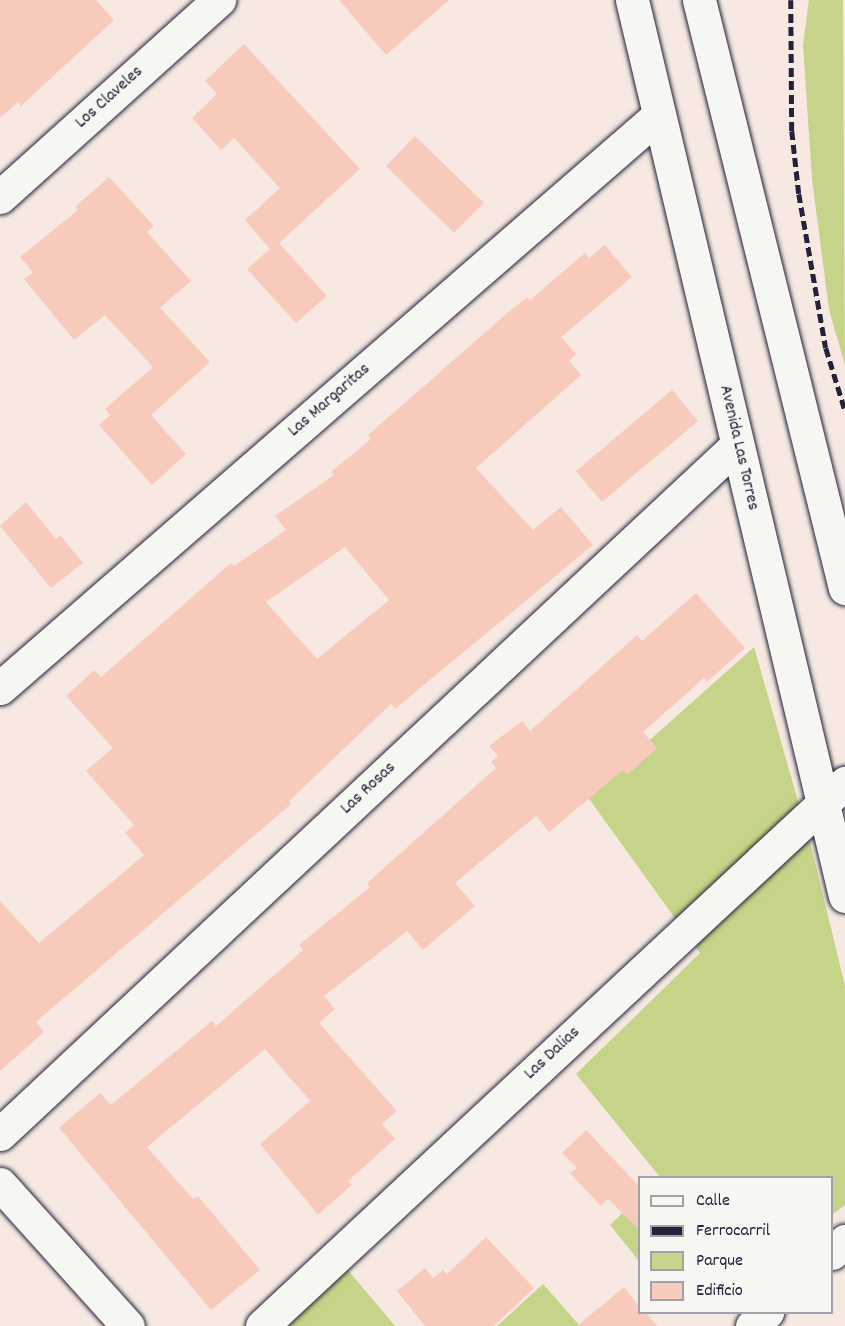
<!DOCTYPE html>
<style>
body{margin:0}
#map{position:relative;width:845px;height:1326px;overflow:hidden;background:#f7e9e2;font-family:Dekko,sans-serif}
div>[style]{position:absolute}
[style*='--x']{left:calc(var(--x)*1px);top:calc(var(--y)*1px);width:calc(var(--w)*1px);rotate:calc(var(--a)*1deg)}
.green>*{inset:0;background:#c5d488}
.building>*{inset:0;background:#f8cabc}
.roads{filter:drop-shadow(0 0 2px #22223b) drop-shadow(0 0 2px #22223b)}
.minor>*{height:33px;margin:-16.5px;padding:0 16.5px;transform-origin:16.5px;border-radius:16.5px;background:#f6f6f2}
.secondary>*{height:33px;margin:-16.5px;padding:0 16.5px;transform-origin:16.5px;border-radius:16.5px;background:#f6f6f2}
.rail>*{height:4.5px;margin-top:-2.25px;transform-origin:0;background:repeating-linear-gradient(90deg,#22223b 0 9px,transparent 0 13.5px)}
span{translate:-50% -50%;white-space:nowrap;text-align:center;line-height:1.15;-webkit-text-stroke:6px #f6f6f2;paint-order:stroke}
.street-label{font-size:18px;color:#22223b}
.legend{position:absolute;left:638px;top:1176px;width:195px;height:138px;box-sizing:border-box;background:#f6f6f2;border:2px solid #a1a1a9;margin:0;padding:8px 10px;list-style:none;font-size:18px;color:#22223b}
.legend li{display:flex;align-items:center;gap:12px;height:30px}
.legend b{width:30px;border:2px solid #a1a1a9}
</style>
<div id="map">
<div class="green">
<i style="clip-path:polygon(809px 0,843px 0,845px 365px,829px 310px,812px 179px,803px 45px)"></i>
<i style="clip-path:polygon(754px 647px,812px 850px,845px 986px,845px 1205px,832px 1215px,832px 1178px,660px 1177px,576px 1074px,700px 953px,587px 796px)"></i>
<i style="clip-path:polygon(639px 1197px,639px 1261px,610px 1225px)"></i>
<i style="clip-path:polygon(347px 1269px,395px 1326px,283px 1326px)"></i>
<i style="clip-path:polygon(543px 1284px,580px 1326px,497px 1326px)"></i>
</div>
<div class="building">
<i style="clip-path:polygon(0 0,96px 0,114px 20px,21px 106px,18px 102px,0 118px)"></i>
<i style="clip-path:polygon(339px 0,449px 0,386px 55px)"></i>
<i style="clip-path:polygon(244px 44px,360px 169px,279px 243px,327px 296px,296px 323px,247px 269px,270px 249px,245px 220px,280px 188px,234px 138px,221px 150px,192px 118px,217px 94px,205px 81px)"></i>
<i style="clip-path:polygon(415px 136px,484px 203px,454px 233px,386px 166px)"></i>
<i style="clip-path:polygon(109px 177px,154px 226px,147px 232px,191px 281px,160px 308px,210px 362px,151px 415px,186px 454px,152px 485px,99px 425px,110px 415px,105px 409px,153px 367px,105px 315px,74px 340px,24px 279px,33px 273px,20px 257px,78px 210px,75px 207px)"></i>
<i style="clip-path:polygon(evenodd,605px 245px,632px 277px,561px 337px,576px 354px,569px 361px,581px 375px,476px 468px,533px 530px,561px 507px,593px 545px,395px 709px,391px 704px,289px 801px,291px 804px,36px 1022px,44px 1032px,0 1071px,0 901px,39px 943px,144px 855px,125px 833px,134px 825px,86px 771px,113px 748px,66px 696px,94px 670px,101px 677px,231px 563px,234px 566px,286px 530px,275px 516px,334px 475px,331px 472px,371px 439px,368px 435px,505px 315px,527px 297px,530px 300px,585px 253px,589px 258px,605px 245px,345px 547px,389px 600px,317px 659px,266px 602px,345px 547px)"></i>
<i style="clip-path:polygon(672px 390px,698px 421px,602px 502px,576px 471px)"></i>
<i style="clip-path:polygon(26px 502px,56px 539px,60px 535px,83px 563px,51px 588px,0 526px)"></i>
<i style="clip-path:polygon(696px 593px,745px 648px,707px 682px,704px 678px,643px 732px,657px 748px,627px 775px,623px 770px,549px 832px,536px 816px,455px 883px,475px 906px,423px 950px,407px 931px,324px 996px,335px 1009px,319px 1023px,397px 1111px,382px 1124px,395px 1139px,348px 1181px,352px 1185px,318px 1215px,260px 1144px,310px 1101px,265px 1049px,147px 1147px,193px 1199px,198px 1196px,260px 1270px,211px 1310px,59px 1128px,100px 1093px,111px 1105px,212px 1021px,216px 1026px,303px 950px,299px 945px,370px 887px,367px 883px,496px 768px,491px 762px,498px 756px,489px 746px,522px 721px,530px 731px,637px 635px,642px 641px)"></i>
<i style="clip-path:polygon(586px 1130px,639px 1186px,638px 1229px,608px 1199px,601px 1206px,570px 1173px,577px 1168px,562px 1153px)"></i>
<i style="clip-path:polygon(486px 1237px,534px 1288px,494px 1326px,425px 1326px,397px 1291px,425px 1268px,433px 1278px,443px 1270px,447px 1274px)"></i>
<i style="clip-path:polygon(624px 1287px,639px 1306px,639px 1312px,645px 1312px,657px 1326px,577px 1326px)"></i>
</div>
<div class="roads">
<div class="minor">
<i style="--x:632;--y:0;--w:921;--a:76.63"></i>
<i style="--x:699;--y:0;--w:606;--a:76.06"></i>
<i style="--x:0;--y:197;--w:295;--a:-42"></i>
<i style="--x:0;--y:688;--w:873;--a:-41.01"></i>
<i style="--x:0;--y:1134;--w:1009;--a:-43.07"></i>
<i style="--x:832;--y:1253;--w:18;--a:-43"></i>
<i style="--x:262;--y:1326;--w:797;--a:-42.97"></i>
<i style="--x:752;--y:1326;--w:21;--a:-43"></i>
</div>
<div class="secondary">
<i style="--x:0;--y:1184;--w:191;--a:48"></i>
</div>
</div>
<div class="rail">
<i style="--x:791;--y:0;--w:131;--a:89.6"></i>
<i style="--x:792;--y:131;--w:63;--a:83.7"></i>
<i style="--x:799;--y:194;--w:156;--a:80.1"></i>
<i style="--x:826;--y:348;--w:65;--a:73"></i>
</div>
<div class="street-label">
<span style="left:110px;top:98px;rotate:-42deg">Los Claveles</span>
<span style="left:330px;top:401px;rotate:-41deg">Las Margaritas</span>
<span style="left:738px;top:448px;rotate:77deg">Avenida Las Torres</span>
<span style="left:369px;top:789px;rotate:-43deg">Las Rosas</span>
<span style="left:553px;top:1054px;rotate:-43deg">Las Dalias</span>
</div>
<ul class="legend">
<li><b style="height:8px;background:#f6f6f2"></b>Calle</li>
<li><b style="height:8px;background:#22223b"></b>Ferrocarril</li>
<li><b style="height:16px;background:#c5d488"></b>Parque</li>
<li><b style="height:16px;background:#f8cabc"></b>Edificio</li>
</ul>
</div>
